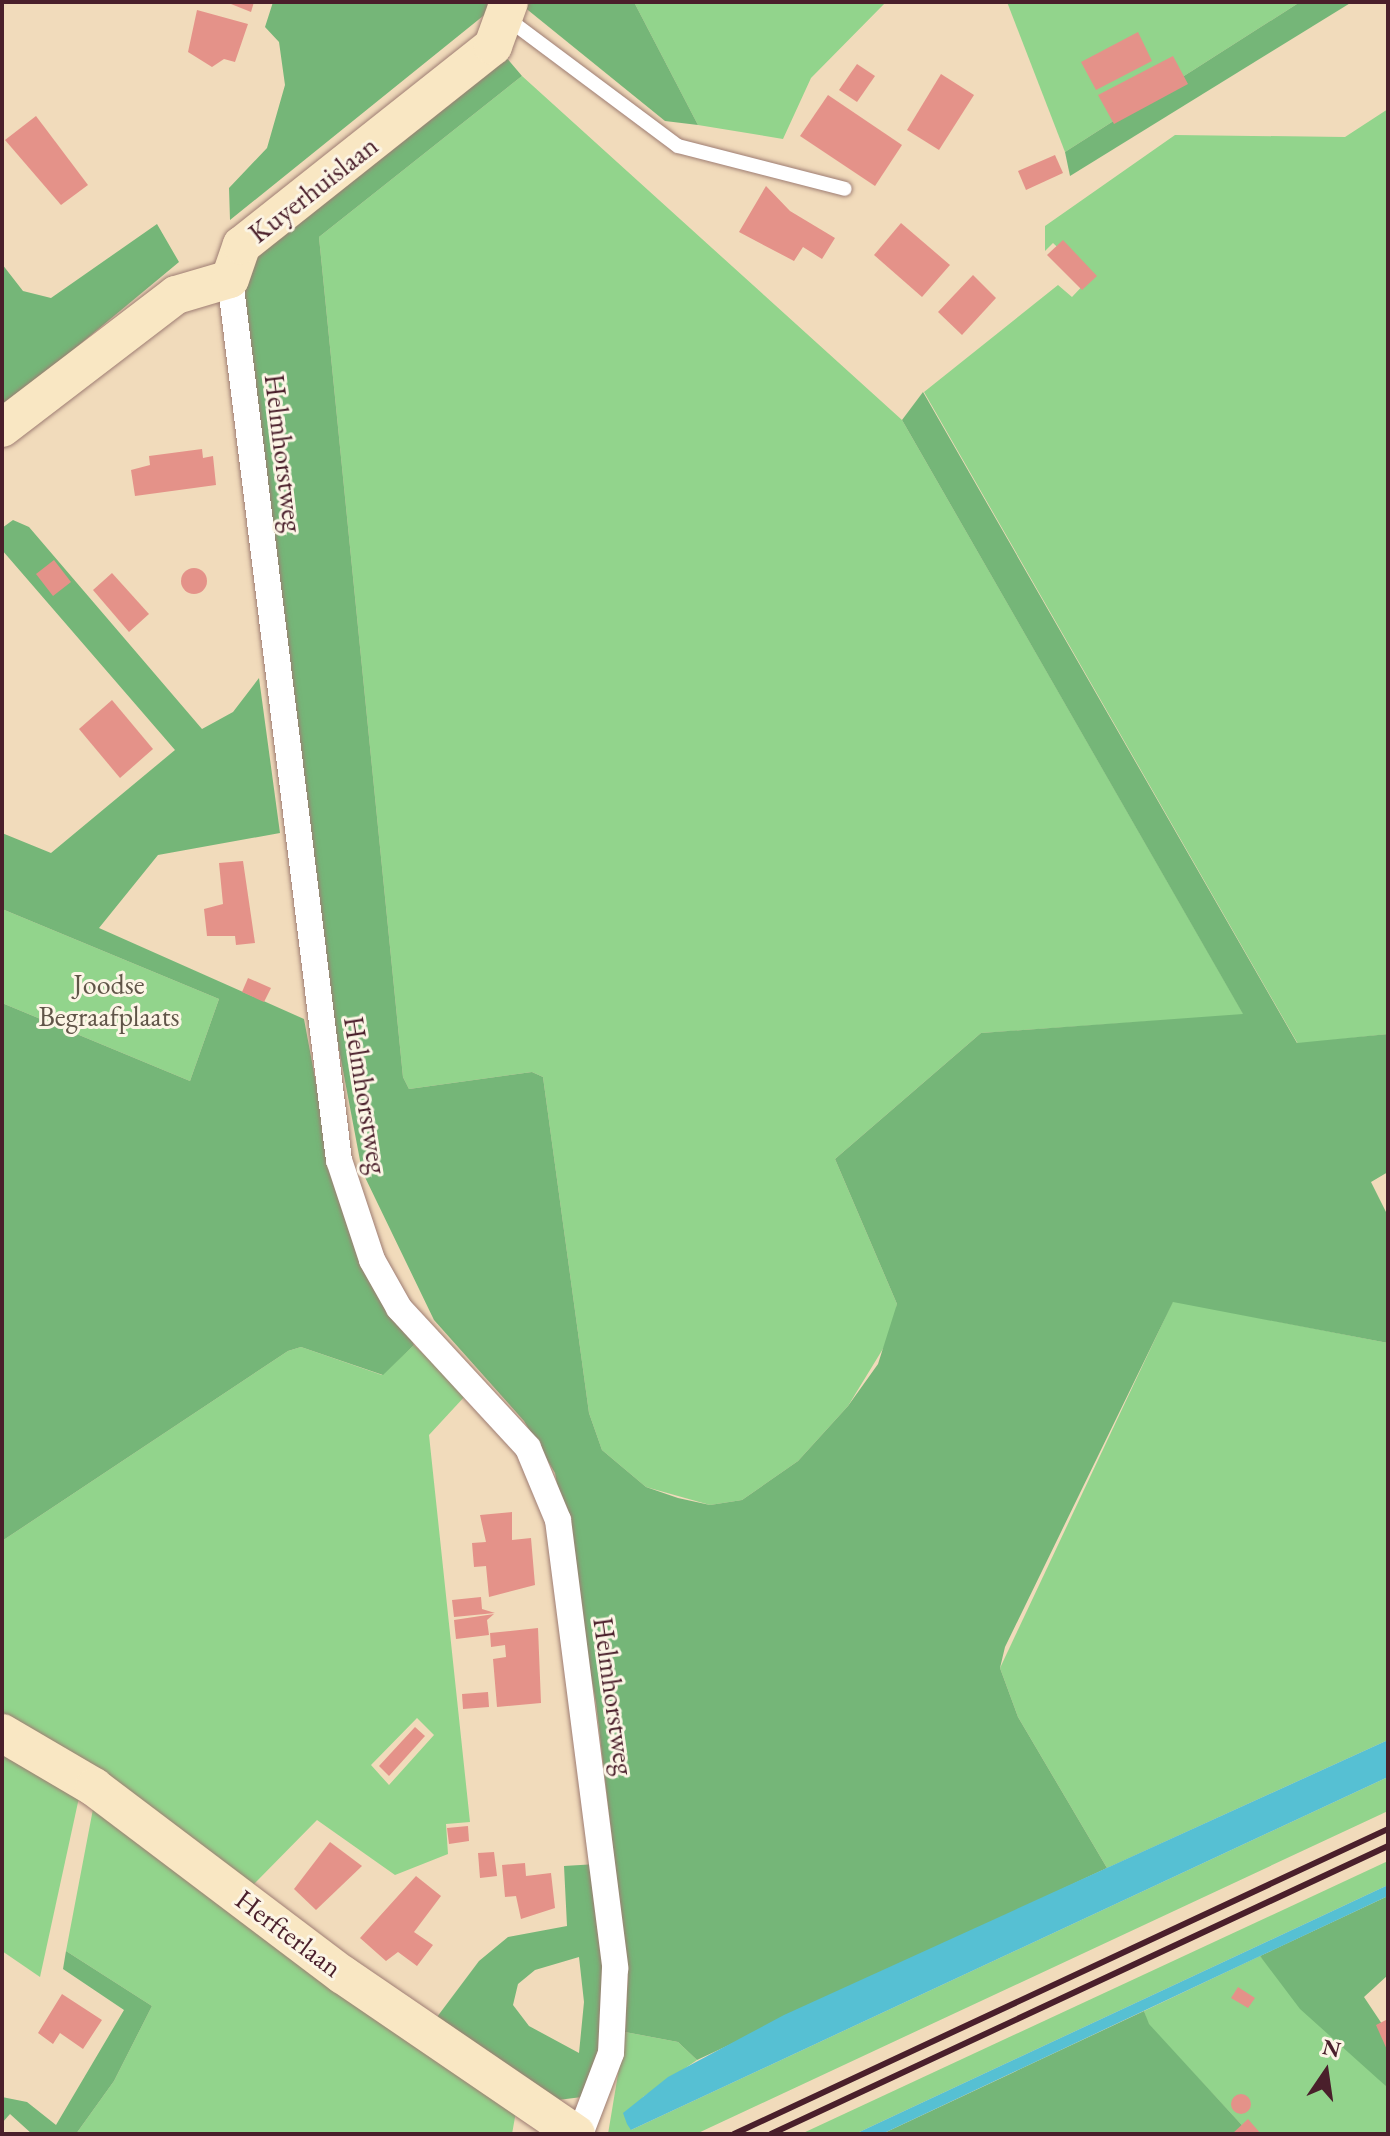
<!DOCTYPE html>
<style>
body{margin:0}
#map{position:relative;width:1390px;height:2136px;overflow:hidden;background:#f1dbbb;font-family:"EB Garamond",serif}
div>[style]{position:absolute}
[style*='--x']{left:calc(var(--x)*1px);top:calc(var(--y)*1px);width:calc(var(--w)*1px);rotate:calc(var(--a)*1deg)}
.green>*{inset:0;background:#92d48c}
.forest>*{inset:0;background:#75b678}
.water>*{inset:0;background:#56c0d3}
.building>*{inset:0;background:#e49289}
.round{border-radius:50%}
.roads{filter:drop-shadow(0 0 2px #9e7d73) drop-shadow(0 0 2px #9e7d73)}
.lane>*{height:14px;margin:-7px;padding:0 7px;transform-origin:7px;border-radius:7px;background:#fff}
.street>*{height:26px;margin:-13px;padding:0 13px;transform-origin:13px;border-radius:13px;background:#fff}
.secondary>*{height:38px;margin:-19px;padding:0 19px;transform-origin:19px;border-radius:19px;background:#f9e7c3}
.rail>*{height:6px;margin:-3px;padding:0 3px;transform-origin:3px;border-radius:3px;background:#4a1f2b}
span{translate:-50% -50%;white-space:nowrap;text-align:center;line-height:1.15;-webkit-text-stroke:6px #fcf5e5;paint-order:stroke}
.street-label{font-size:28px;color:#4a1f2b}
.park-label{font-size:28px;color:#605548}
.frame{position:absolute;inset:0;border:4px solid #4a1f2b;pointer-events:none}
.north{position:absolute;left:1286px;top:2032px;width:80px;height:80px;-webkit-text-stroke:6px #fcf5e5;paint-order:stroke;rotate:13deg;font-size:22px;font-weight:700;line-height:32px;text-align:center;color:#4a1f2b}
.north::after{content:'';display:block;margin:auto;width:28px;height:36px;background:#4a1f2b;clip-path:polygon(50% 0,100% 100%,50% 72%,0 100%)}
</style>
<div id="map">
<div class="green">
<i style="clip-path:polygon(634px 2px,886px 2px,811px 78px,783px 139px,698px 125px)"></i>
<i style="clip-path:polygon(1007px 2px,1300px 2px,1065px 152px)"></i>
<i style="clip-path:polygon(522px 76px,902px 420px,1244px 1015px,981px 1033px,835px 1159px,897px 1304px,892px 1334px,848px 1406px,798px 1461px,742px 1500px,710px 1505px,646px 1487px,602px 1450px,589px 1413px,543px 1077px,532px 1072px,409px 1089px,403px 1077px,319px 237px)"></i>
<i style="clip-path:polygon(1388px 109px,1388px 1034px,1298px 1044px,924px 392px,1058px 285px,1072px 297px,1090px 278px,1053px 243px,1045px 251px,1045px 226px,1175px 135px,1345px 137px)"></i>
<i style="clip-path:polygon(2px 909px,219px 999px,190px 1081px,2px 1003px)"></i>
<i style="clip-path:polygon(1173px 1301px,1388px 1343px,1388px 1740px,1107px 1868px,1018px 1717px,1000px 1668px)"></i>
<i style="clip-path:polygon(evenodd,414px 1345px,466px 1395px,429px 1435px,470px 1822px,446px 1824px,448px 1854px,395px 1875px,317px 1820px,248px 1890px,2px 1717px,2px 1541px,288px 1351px,301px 1347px,382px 1375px,414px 1345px,417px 1718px,434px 1735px,389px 1785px,371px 1765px,417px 1718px)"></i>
<i style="clip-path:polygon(2px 1748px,80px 1793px,40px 1977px,2px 1951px)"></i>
<i style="clip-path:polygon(1388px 1777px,1388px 1811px,696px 2134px,608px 2134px,625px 2032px,678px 2042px,697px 2060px,643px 2097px,631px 2130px)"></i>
<i style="clip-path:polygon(93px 1809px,517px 2106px,512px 2134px,76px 2134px,114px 2081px,152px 2006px,66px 1951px)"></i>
<i style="clip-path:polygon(1388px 1861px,1388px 1885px,855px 2134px,801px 2134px)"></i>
<i style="clip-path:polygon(1260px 1956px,1388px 2088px,1388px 2134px,1250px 2134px,1148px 2024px,1144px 2011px)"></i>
</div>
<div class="forest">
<i style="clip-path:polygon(273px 2px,487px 2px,488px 12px,230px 220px,229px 188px,267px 148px,285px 85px,279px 42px,265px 27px)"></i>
<i style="clip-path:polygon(518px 2px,634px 2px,698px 125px,665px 121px)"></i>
<i style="clip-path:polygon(1300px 2px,1352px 2px,1070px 176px,1065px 152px)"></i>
<i style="clip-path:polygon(500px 50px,522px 76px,319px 237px,403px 1077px,409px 1089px,532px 1072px,543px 1077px,589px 1413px,602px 1450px,646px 1487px,678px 1498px,710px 1505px,742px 1500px,798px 1461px,848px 1406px,878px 1364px,897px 1304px,835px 1159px,981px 1033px,1243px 1014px,902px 420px,923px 392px,1297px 1043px,1388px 1034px,1388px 1172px,1371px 1182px,1388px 1216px,1388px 1343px,1173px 1302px,1005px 1647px,1000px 1668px,1018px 1717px,1107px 1868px,697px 2060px,678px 2042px,625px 2032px,628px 1975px,596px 1703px,555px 1473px,524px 1421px,434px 1320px,362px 1171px,331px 1007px,244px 332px,244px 268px)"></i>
<i style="clip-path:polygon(157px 224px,179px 262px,2px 409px,2px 264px,23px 291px,51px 298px)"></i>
<i style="clip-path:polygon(13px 520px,29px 527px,202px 729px,233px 712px,259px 678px,280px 833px,158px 855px,99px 928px,304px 1019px,332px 1169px,414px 1345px,383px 1375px,301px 1347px,288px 1351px,2px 1541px,2px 1003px,190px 1081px,219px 999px,2px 909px,2px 833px,51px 853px,175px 750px,2px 550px,2px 528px)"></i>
<i style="clip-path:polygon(evenodd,597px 1864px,608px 1956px,598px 2063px,582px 2097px,558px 2100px,434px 2021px,479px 1961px,508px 1937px,567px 1926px,564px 1866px,597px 1864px,579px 1957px,584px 2002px,579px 2053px,529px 2026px,513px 2005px,518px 1984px,535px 1970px,579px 1957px)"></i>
<i style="clip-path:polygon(1388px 1896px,1388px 1975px,1364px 1997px,1388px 2033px,1388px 2088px,1300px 2009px,1260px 1956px)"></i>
<i style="clip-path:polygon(66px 1951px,152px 2006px,114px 2081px,76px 2134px,32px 2134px,10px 2114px,2px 2123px,2px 2097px,27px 2102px,56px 2125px,124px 2010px,63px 1969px)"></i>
<i style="clip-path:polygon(1144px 2011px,1149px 2024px,1250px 2134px,882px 2134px)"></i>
</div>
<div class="water">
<i style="clip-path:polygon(1388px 1740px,1388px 1777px,631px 2130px,627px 2124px,623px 2113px,668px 2077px,784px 2015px)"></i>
<i style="clip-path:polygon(1388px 1885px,1388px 1896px,882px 2134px,855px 2134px)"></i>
</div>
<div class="building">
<i style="clip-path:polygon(226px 2px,254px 2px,251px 12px)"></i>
<i style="clip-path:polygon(197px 10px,248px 24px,235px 62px,224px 59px,212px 67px,188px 52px)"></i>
<i style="clip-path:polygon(1138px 32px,1152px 61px,1096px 90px,1081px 62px)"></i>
<i style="clip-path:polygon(1173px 56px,1188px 84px,1114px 124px,1098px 95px)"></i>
<i style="clip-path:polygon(857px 64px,875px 76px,857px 102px,839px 90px)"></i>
<i style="clip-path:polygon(941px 74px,974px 95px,939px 150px,907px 130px)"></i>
<i style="clip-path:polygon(828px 95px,902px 145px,875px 186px,800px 136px)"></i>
<i style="clip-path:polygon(36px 116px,88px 185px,61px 205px,5px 140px)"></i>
<i style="clip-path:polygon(1055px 155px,1063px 173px,1026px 190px,1018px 171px)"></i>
<i style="clip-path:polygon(766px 186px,790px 211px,835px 238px,822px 259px,803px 247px,794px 261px,739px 232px)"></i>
<i style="clip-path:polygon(901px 223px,950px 265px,922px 297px,874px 255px)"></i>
<i style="clip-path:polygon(1063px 240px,1097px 276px,1082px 290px,1047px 255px)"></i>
<i style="clip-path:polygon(973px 275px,996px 298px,962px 335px,938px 312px)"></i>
<i style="clip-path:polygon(202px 449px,203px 458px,213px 456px,216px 485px,135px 496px,131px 470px,150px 465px,149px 456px)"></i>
<i style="clip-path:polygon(54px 560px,71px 582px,53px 596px,36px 574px)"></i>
<i class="round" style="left:181px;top:568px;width:26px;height:26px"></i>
<i style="clip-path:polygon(112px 573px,149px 614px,129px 632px,93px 590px)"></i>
<i style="clip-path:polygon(112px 700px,153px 749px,120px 778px,79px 729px)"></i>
<i style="clip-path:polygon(243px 861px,255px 943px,236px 945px,235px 936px,207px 936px,204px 909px,223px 904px,219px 863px)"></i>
<i style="clip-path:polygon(248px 978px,271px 988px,264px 1002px,242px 992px)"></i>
<i style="clip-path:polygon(512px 1512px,512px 1540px,531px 1538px,535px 1585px,489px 1597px,486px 1566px,474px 1567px,472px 1543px,486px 1542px,480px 1515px)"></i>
<i style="clip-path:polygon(481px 1597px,482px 1609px,495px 1613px,454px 1617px,452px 1600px)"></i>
<i style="clip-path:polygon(494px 1614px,487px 1620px,489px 1635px,456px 1639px,454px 1620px)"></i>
<i style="clip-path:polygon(538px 1628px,541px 1703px,497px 1707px,493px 1659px,506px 1657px,505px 1645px,491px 1647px,490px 1633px)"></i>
<i style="clip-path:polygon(488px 1692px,489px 1707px,463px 1709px,462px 1694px)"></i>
<i style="clip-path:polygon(415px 1727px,425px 1736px,389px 1776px,379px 1766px)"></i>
<i style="clip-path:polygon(468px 1826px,469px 1841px,449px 1844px,447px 1828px)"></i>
<i style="clip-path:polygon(330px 1842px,362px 1866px,316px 1910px,294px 1889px)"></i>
<i style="clip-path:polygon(494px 1852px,497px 1876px,480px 1878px,478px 1853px)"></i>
<i style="clip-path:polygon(525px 1863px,526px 1876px,551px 1873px,555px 1908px,521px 1919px,516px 1896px,505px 1897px,502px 1865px)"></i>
<i style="clip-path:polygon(416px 1876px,441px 1896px,414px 1932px,433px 1945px,417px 1966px,398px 1952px,386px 1961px,360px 1938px)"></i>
<i style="clip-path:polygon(1238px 1987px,1255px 1998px,1248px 2008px,1231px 1998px)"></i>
<i style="clip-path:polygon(62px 1994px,102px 2020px,83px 2049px,60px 2033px,53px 2044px,38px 2033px)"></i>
<i style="clip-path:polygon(1388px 2019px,1388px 2052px,1376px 2025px)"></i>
<i class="round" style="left:1231px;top:2094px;width:20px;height:20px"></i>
<i style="clip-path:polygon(1248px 2119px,1261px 2134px,1232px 2134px)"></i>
</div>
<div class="roads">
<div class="lane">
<i style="--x:508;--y:19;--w:212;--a:36.8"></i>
<i style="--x:678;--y:146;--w:172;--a:14.4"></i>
</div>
<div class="street">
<i style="--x:230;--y:279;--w:888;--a:82.95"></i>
<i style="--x:339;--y:1160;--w:105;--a:71.7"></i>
<i style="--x:372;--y:1260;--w:55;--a:60.6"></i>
<i style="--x:399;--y:1308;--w:190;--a:47.3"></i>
<i style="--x:528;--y:1448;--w:78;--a:67.4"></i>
<i style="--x:558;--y:1520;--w:452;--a:82.7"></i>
<i style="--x:615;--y:1968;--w:85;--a:92.7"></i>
<i style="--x:611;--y:2053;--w:87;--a:110.9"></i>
</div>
<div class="secondary">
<i style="--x:2;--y:428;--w:219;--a:-37.4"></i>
<i style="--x:176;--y:295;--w:56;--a:-16.5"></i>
<i style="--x:230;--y:279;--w:36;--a:-71"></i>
<i style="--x:242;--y:245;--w:320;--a:-38.4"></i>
<i style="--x:493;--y:46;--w:47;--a:-70"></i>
<i style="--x:2;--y:1733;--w:107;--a:30.4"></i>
<i style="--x:94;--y:1787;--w:312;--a:37.1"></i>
<i style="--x:343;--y:1975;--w:282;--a:34.3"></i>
</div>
</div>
<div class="rail">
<i style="--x:734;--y:2134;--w:722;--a:-25"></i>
<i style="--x:771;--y:2134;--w:681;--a:-25.02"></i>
</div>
<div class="street-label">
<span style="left:313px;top:189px;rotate:-38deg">Kuyerhuislaan</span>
<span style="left:284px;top:453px;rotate:83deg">Helmhorstweg</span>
<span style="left:366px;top:1095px;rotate:81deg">Helmhorstweg</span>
<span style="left:614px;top:1696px;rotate:82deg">Helmhorstweg</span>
<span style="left:289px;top:1933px;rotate:37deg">Herfterlaan</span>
</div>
<div class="park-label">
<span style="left:109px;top:1000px">Joodse<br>Begraafplaats</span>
</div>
<div class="frame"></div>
<div class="north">N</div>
</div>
